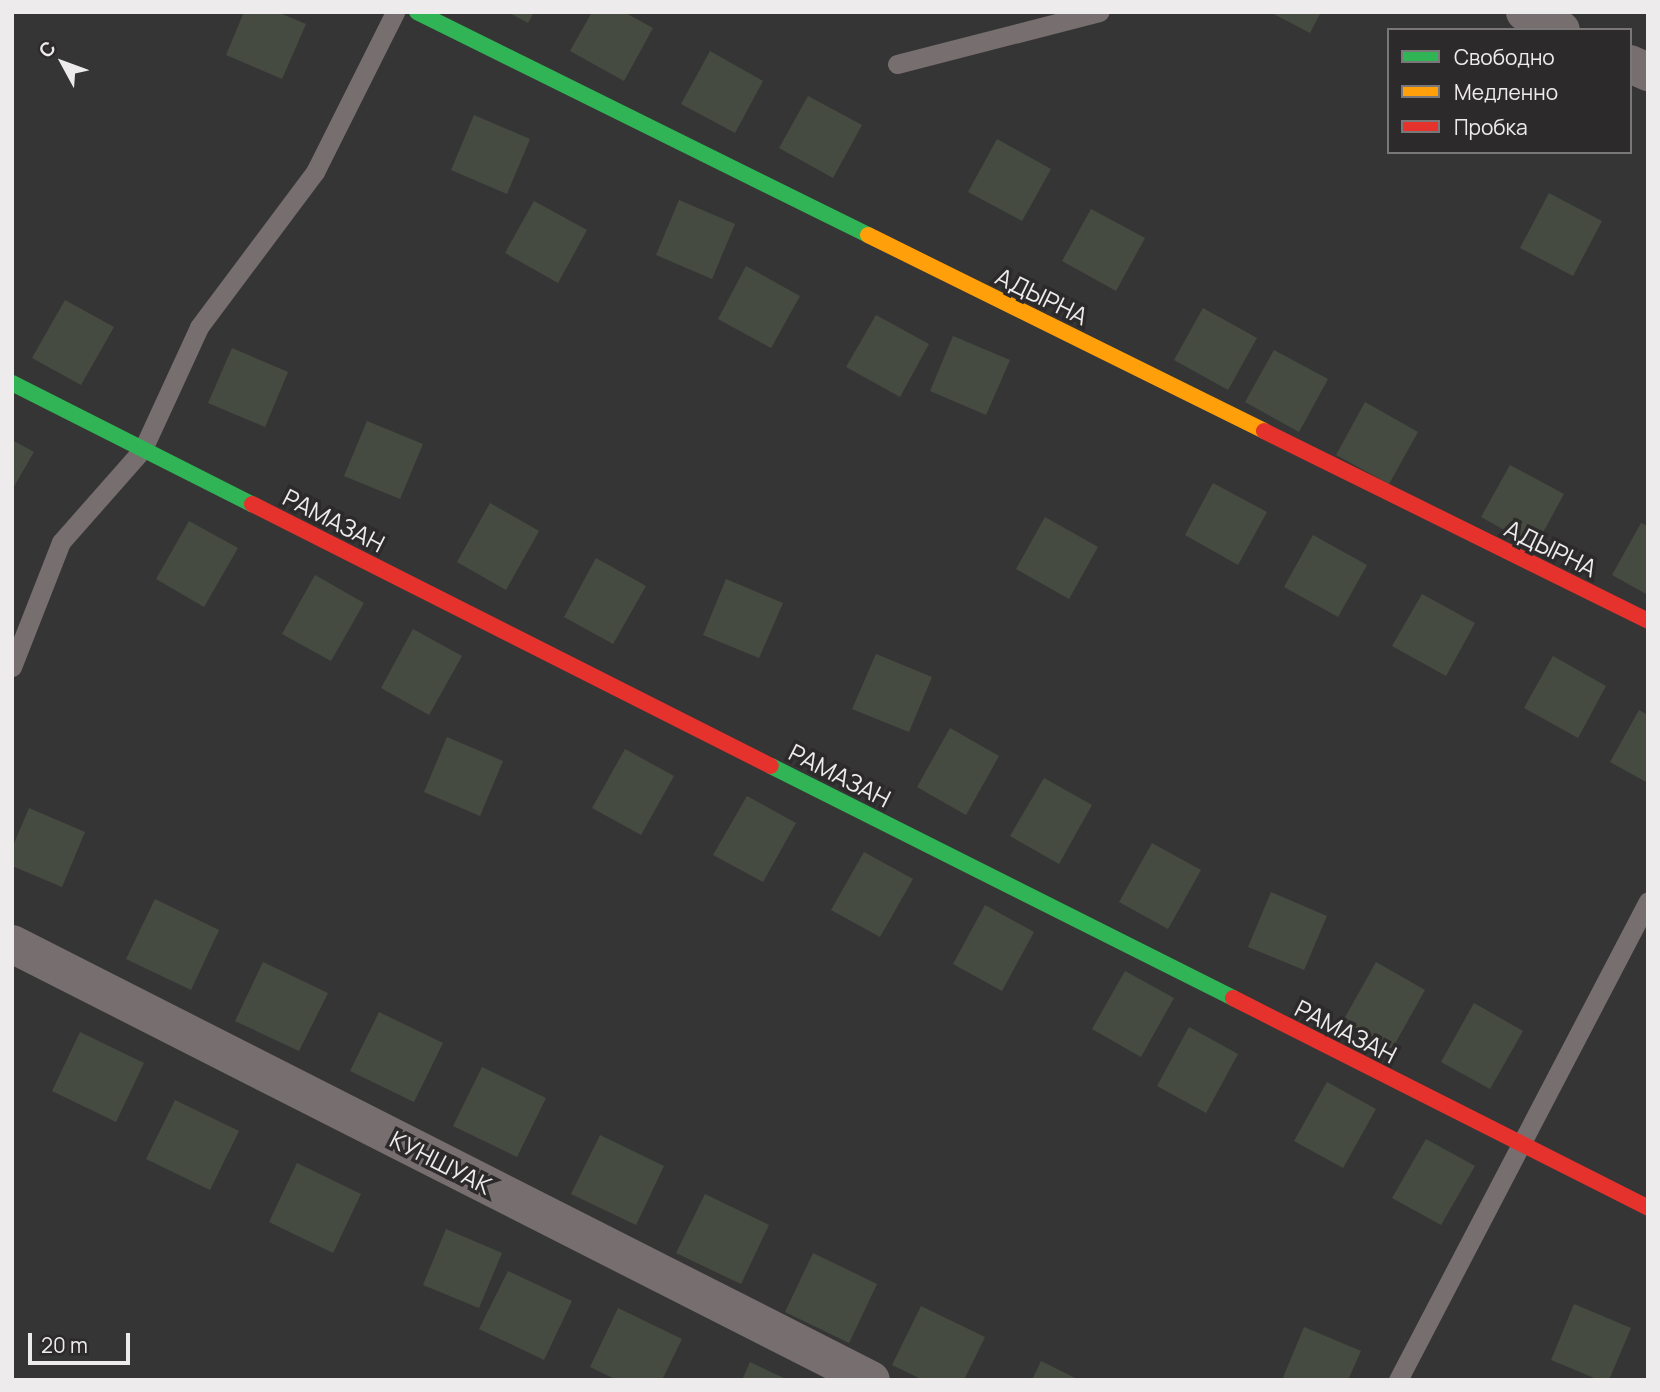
<!DOCTYPE html>
<meta charset="utf-8">
<style>
body{margin:0}
#map{position:relative;width:1660px;height:1392px;overflow:hidden;background:#363535;font-family:Manrope,sans-serif}
div>[style]{position:absolute}
[style*='--x']{left:calc(var(--x)*1px);top:calc(var(--y)*1px);width:calc(var(--w)*1px);rotate:calc(var(--a)*1deg)}
.building>*{inset:0;background:#464b41}
.lane>*{height:19px;margin:-9.5px;padding:0 9.5px;transform-origin:9.5px;border-radius:9.5px;background:#776e70}
.street>*{height:38px;margin:-19px;padding:0 19px;transform-origin:19px;border-radius:19px;background:#776e70}
.fast>*{height:16px;margin:-8px;padding:0 8px;transform-origin:8px;border-radius:8px;background:#30b455}
.slow>*{height:16px;margin:-8px;padding:0 8px;transform-origin:8px;border-radius:8px;background:#ff9f0a}
.jam>*{height:16px;margin:-8px;padding:0 8px;transform-origin:8px;border-radius:8px;background:#e5322d}
span{translate:-50% -50%;white-space:nowrap;text-align:center;line-height:1.15;-webkit-text-stroke:7px #2d2a2b;paint-order:stroke}
.street-label{font-size:24px;color:#edebeb}
.frame{position:absolute;inset:0;border:14px solid #edebeb;pointer-events:none}
.legend{position:absolute;left:1387px;top:28px;width:245px;height:126px;box-sizing:border-box;background:#2d2a2b;border:2px solid #7a7778;margin:0;padding:9px 12px;list-style:none;font-size:21px;color:#edebeb}
.legend li{display:flex;align-items:center;gap:14px;height:35px}
.legend b{width:35px;border:2px solid #7a7778}
.north{position:absolute;left:28px;top:28px;width:70px;height:70px;-webkit-text-stroke:5px #2d2a2b;paint-order:stroke;rotate:311deg;font-size:19px;font-weight:700;line-height:28px;text-align:center;color:#edebeb}
.north::after{content:'';display:block;margin:auto;width:24px;height:32px;background:#edebeb;clip-path:polygon(50% 0,100% 100%,50% 72%,0 100%)}
.scale{position:absolute;left:28px;top:1333px;width:102px;height:32px;box-sizing:border-box;border:4px solid #edebeb;border-top:0;padding-left:9px;font-size:21px;line-height:24px;white-space:nowrap;color:#edebeb;-webkit-text-stroke:5px #2d2a2b;paint-order:stroke}
</style>
<div id="map">
<div class="building">
<i style="clip-path:polygon(244px 12px,277px 12px,306px 24px,282px 79px,226px 55px)"></i>
<i style="clip-path:polygon(508px 12px,534px 12px,528px 23px)"></i>
<i style="clip-path:polygon(592px 12px,624px 12px,653px 28px,624px 81px,570px 51px)"></i>
<i style="clip-path:polygon(1270px 12px,1321px 12px,1310px 33px)"></i>
<i style="clip-path:polygon(710px 51px,763px 81px,735px 133px,681px 104px)"></i>
<i style="clip-path:polygon(808px 96px,862px 125px,833px 178px,779px 148px)"></i>
<i style="clip-path:polygon(474px 115px,530px 139px,507px 194px,451px 170px)"></i>
<i style="clip-path:polygon(997px 139px,1051px 169px,1022px 221px,968px 192px)"></i>
<i style="clip-path:polygon(1549px 193px,1602px 221px,1573px 276px,1520px 248px)"></i>
<i style="clip-path:polygon(679px 200px,735px 224px,712px 279px,656px 255px)"></i>
<i style="clip-path:polygon(534px 201px,587px 230px,558px 283px,505px 253px)"></i>
<i style="clip-path:polygon(1091px 209px,1145px 238px,1116px 291px,1062px 261px)"></i>
<i style="clip-path:polygon(746px 266px,800px 296px,771px 348px,718px 319px)"></i>
<i style="clip-path:polygon(65px 300px,114px 327px,81px 385px,32px 358px)"></i>
<i style="clip-path:polygon(1203px 308px,1257px 338px,1228px 390px,1174px 360px)"></i>
<i style="clip-path:polygon(876px 315px,929px 344px,900px 397px,846px 367px)"></i>
<i style="clip-path:polygon(953px 336px,1010px 360px,986px 415px,930px 391px)"></i>
<i style="clip-path:polygon(232px 348px,288px 372px,265px 427px,208px 403px)"></i>
<i style="clip-path:polygon(1274px 350px,1328px 379px,1299px 432px,1245px 402px)"></i>
<i style="clip-path:polygon(1365px 402px,1418px 432px,1389px 484px,1336px 455px)"></i>
<i style="clip-path:polygon(367px 421px,423px 444px,400px 499px,344px 476px)"></i>
<i style="clip-path:polygon(12px 440px,34px 452px,12px 490px)"></i>
<i style="clip-path:polygon(1510px 465px,1564px 494px,1535px 547px,1481px 517px)"></i>
<i style="clip-path:polygon(1213px 483px,1267px 512px,1238px 565px,1185px 535px)"></i>
<i style="clip-path:polygon(490px 503px,539px 531px,506px 590px,457px 562px)"></i>
<i style="clip-path:polygon(1045px 517px,1098px 547px,1069px 599px,1016px 569px)"></i>
<i style="clip-path:polygon(189px 521px,238px 548px,204px 607px,156px 579px)"></i>
<i style="clip-path:polygon(1641px 523px,1648px 526px,1648px 595px,1612px 575px)"></i>
<i style="clip-path:polygon(1313px 535px,1367px 565px,1338px 617px,1284px 587px)"></i>
<i style="clip-path:polygon(596px 558px,646px 586px,613px 644px,564px 617px)"></i>
<i style="clip-path:polygon(315px 575px,364px 603px,331px 661px,282px 634px)"></i>
<i style="clip-path:polygon(726px 579px,783px 603px,759px 658px,703px 635px)"></i>
<i style="clip-path:polygon(1422px 594px,1475px 623px,1446px 676px,1392px 646px)"></i>
<i style="clip-path:polygon(413px 629px,462px 656px,429px 715px,381px 688px)"></i>
<i style="clip-path:polygon(876px 654px,932px 677px,909px 732px,852px 709px)"></i>
<i style="clip-path:polygon(1553px 656px,1606px 686px,1578px 738px,1524px 708px)"></i>
<i style="clip-path:polygon(1639px 710px,1648px 715px,1648px 783px,1610px 762px)"></i>
<i style="clip-path:polygon(950px 728px,999px 756px,966px 815px,917px 787px)"></i>
<i style="clip-path:polygon(447px 737px,503px 761px,480px 816px,424px 792px)"></i>
<i style="clip-path:polygon(625px 749px,674px 776px,641px 835px,592px 808px)"></i>
<i style="clip-path:polygon(1044px 778px,1092px 805px,1059px 864px,1010px 836px)"></i>
<i style="clip-path:polygon(747px 796px,796px 823px,763px 882px,713px 855px)"></i>
<i style="clip-path:polygon(29px 808px,85px 832px,62px 887px,12px 866px,12px 848px)"></i>
<i style="clip-path:polygon(1152px 843px,1201px 870px,1168px 929px,1119px 902px)"></i>
<i style="clip-path:polygon(864px 852px,913px 879px,880px 937px,831px 910px)"></i>
<i style="clip-path:polygon(1271px 892px,1327px 916px,1304px 970px,1248px 947px)"></i>
<i style="clip-path:polygon(155px 899px,219px 930px,191px 990px,126px 959px)"></i>
<i style="clip-path:polygon(985px 905px,1034px 932px,1002px 991px,953px 964px)"></i>
<i style="clip-path:polygon(263px 962px,328px 993px,299px 1051px,235px 1021px)"></i>
<i style="clip-path:polygon(1376px 962px,1425px 990px,1392px 1049px,1343px 1021px)"></i>
<i style="clip-path:polygon(1125px 971px,1174px 998px,1141px 1057px,1092px 1029px)"></i>
<i style="clip-path:polygon(1474px 1003px,1523px 1031px,1490px 1089px,1441px 1062px)"></i>
<i style="clip-path:polygon(379px 1012px,443px 1043px,414px 1102px,350px 1071px)"></i>
<i style="clip-path:polygon(1189px 1027px,1238px 1054px,1206px 1113px,1157px 1086px)"></i>
<i style="clip-path:polygon(80px 1032px,144px 1063px,116px 1122px,52px 1091px)"></i>
<i style="clip-path:polygon(482px 1067px,546px 1098px,517px 1157px,453px 1126px)"></i>
<i style="clip-path:polygon(1327px 1082px,1376px 1109px,1343px 1168px,1294px 1141px)"></i>
<i style="clip-path:polygon(175px 1100px,239px 1131px,210px 1190px,146px 1159px)"></i>
<i style="clip-path:polygon(600px 1135px,664px 1166px,636px 1225px,571px 1194px)"></i>
<i style="clip-path:polygon(1426px 1139px,1475px 1166px,1441px 1225px,1392px 1198px)"></i>
<i style="clip-path:polygon(297px 1163px,361px 1194px,333px 1253px,269px 1222px)"></i>
<i style="clip-path:polygon(705px 1194px,769px 1225px,741px 1284px,676px 1253px)"></i>
<i style="clip-path:polygon(446px 1229px,502px 1253px,479px 1308px,423px 1285px)"></i>
<i style="clip-path:polygon(813px 1253px,877px 1284px,849px 1343px,785px 1312px)"></i>
<i style="clip-path:polygon(508px 1271px,572px 1301px,544px 1360px,479px 1329px)"></i>
<i style="clip-path:polygon(1574px 1304px,1631px 1328px,1609px 1380px,1599px 1380px,1551px 1360px)"></i>
<i style="clip-path:polygon(921px 1306px,985px 1337px,964px 1380px,923px 1380px,892px 1365px)"></i>
<i style="clip-path:polygon(618px 1308px,682px 1339px,662px 1380px,617px 1380px,590px 1367px)"></i>
<i style="clip-path:polygon(1304px 1327px,1361px 1351px,1348px 1380px,1282px 1380px)"></i>
<i style="clip-path:polygon(1041px 1361px,1079px 1380px,1032px 1380px)"></i>
<i style="clip-path:polygon(750px 1362px,788px 1380px,742px 1380px)"></i>
</div>
<div class="lane">
<i style="--x:897;--y:64;--w:209;--a:-14.4"></i>
<i style="--x:12;--y:667;--w:134;--a:-68.6"></i>
<i style="--x:61;--y:542;--w:124;--a:-48.6"></i>
<i style="--x:143;--y:449;--w:134;--a:-65.3"></i>
<i style="--x:199;--y:327;--w:194;--a:-53.2"></i>
<i style="--x:315;--y:172;--w:179;--a:-63.4"></i>
<i style="--x:1398;--y:1380;--w:540;--a:-62.44"></i>
</div>
<div class="street">
<i style="--x:1525;--y:12;--w:40;--a:26.6"></i>
<i style="--x:1630;--y:64;--w:20;--a:24"></i>
<i style="--x:12;--y:944;--w:963;--a:26.91"></i>
</div>
<div class="fast">
<i style="--x:417;--y:12;--w:503;--a:26.31"></i>
<i style="--x:12;--y:383;--w:269;--a:26.8"></i>
<i style="--x:771;--y:766;--w:517;--a:26.66"></i>
</div>
<div class="slow">
<i style="--x:868;--y:235;--w:442;--a:26.3"></i>
</div>
<div class="jam">
<i style="--x:1264;--y:431;--w:428;--a:26.3"></i>
<i style="--x:252;--y:504;--w:581;--a:26.79"></i>
<i style="--x:1233;--y:998;--w:465;--a:26.8"></i>
</div>
<div class="street-label">
<span style="left:1042px;top:296px;rotate:26deg">АДЫРНА</span>
<span style="left:334px;top:520px;rotate:27deg">РАМАЗАН</span>
<span style="left:1551px;top:548px;rotate:26deg">АДЫРНА</span>
<span style="left:840px;top:775px;rotate:27deg">РАМАЗАН</span>
<span style="left:1346px;top:1031px;rotate:27deg">РАМАЗАН</span>
<span style="left:441px;top:1162px;rotate:27deg">КУНШУАК</span>
</div>
<div class="frame"></div>
<ul class="legend">
<li><b style="height:9px;background:#30b455"></b>Свободно</li>
<li><b style="height:9px;background:#ff9f0a"></b>Медленно</li>
<li><b style="height:9px;background:#e5322d"></b>Пробка</li>
</ul>
<div class="north">С</div>
<div class="scale">20 m</div>
</div>
